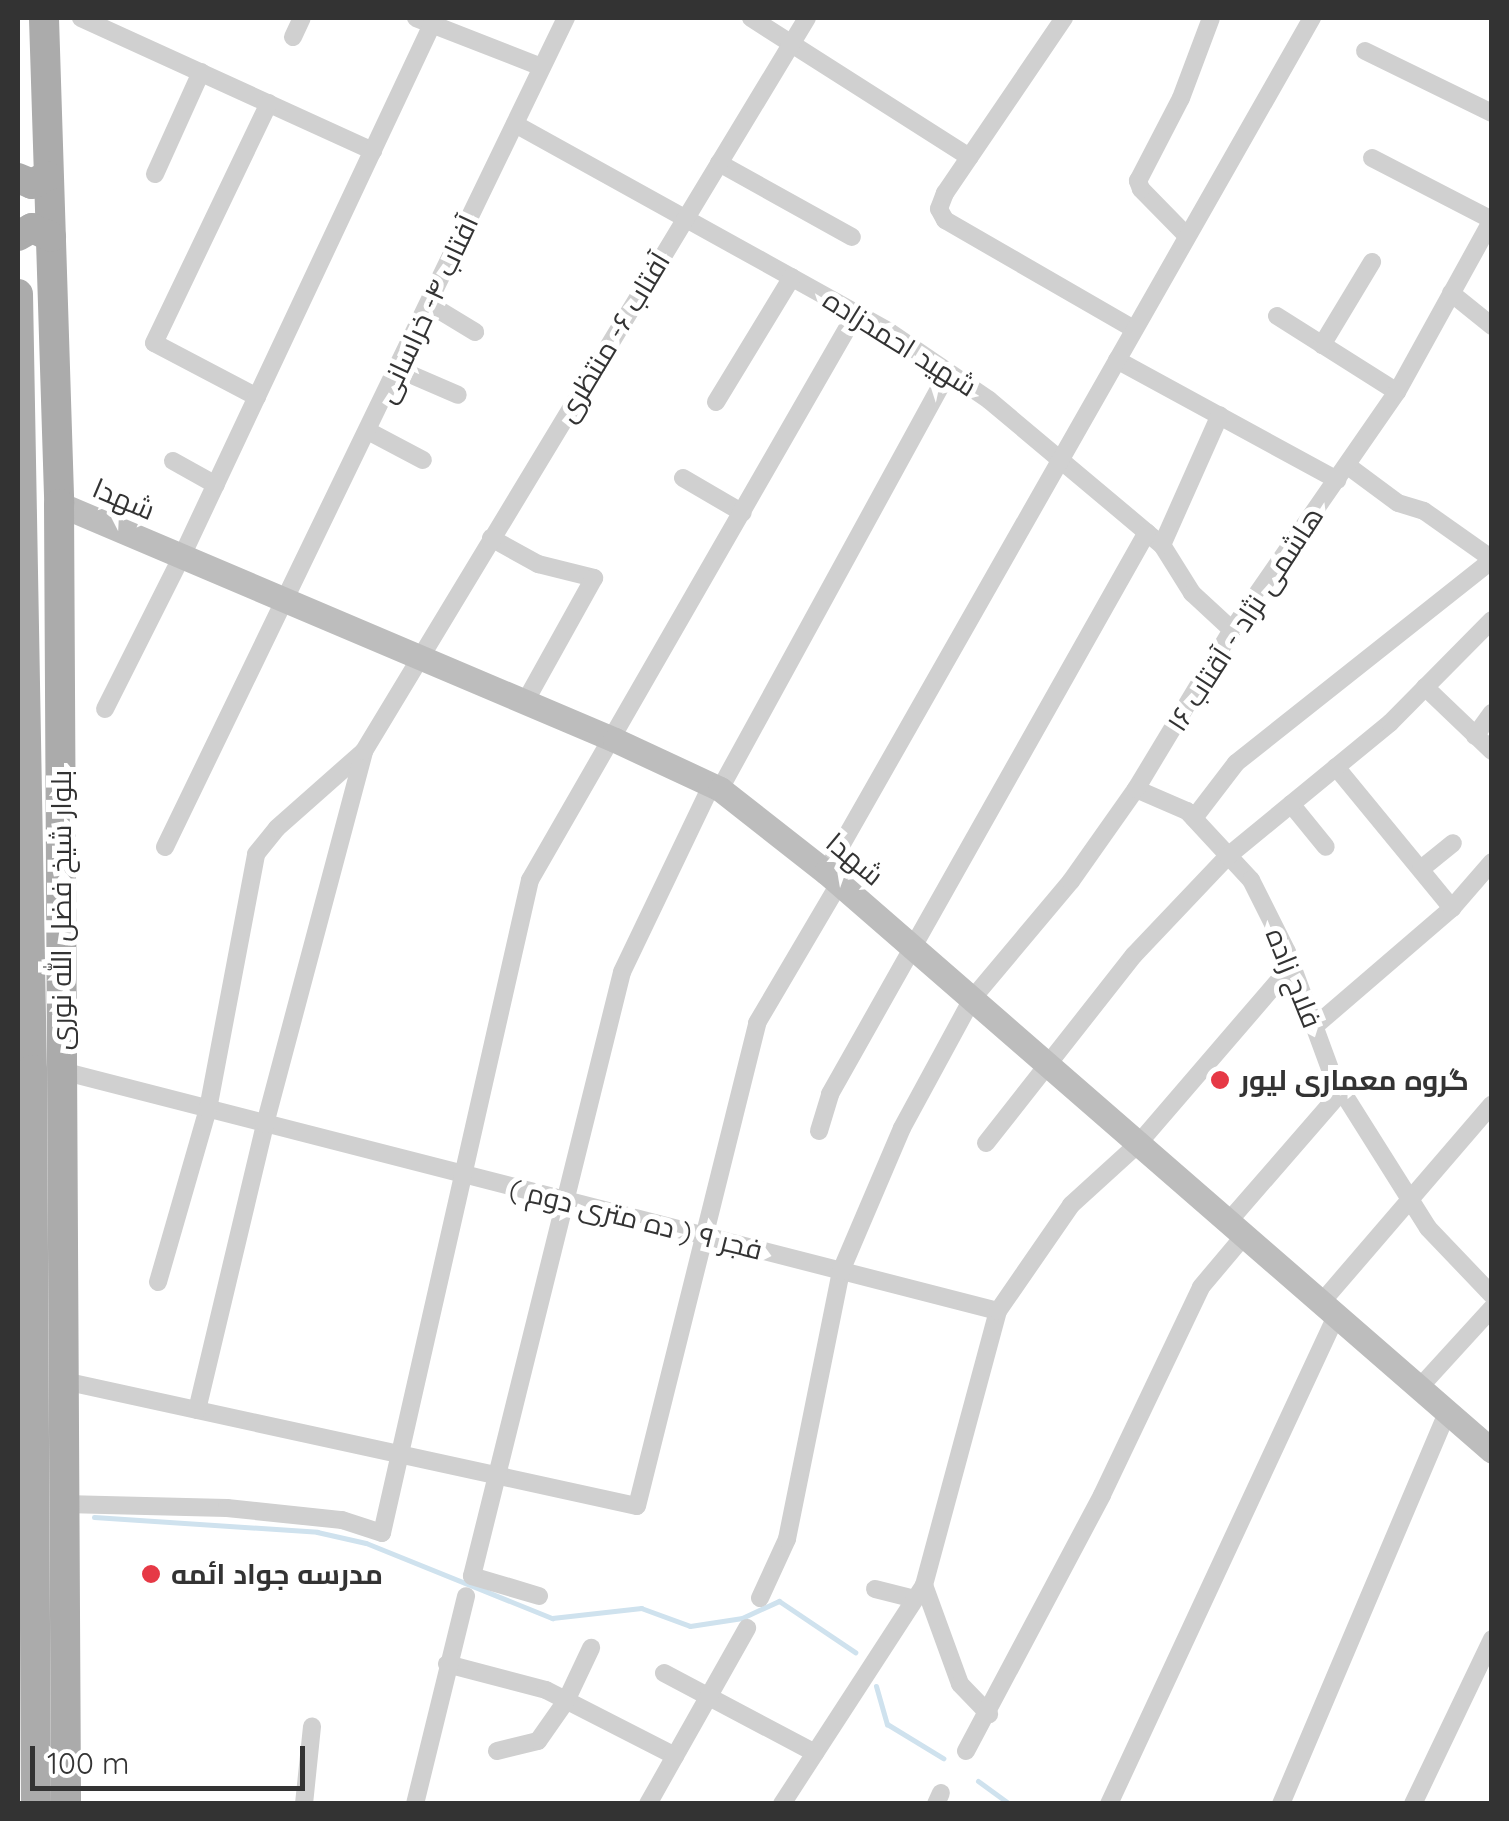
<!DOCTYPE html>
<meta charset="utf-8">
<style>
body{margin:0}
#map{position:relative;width:1509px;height:1821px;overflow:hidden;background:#fff;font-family:Quicksand,Cairo,sans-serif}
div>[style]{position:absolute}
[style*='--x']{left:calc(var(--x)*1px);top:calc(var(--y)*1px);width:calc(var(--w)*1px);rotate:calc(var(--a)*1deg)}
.stream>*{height:5px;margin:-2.5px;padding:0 2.5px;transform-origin:2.5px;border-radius:2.5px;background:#cfe2ee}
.minor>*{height:18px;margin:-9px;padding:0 9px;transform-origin:9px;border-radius:9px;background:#d0d0d0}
.secondary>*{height:25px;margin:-12.5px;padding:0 12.5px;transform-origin:12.5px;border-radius:12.5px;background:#bdbdbd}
.primary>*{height:30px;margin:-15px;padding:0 15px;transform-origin:15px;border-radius:15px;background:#ababab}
.dots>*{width:28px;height:28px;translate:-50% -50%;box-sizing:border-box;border:5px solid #fff;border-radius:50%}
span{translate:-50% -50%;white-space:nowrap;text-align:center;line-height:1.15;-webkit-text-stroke:10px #fff;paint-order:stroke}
.street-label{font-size:28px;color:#333}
.poi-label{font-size:28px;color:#333;font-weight:700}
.left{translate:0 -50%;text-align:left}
.frame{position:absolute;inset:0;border:20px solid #333;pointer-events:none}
.scale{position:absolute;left:30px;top:1746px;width:275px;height:45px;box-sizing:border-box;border:5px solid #333;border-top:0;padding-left:12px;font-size:30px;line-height:35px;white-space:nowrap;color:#333;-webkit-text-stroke:8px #fff;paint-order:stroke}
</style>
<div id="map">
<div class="stream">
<i style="--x:94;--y:1517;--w:224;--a:3.8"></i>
<i style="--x:317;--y:1532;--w:50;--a:12.7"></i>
<i style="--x:366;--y:1543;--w:201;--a:22"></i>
<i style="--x:552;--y:1618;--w:90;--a:-6.4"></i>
<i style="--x:641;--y:1608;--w:52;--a:20.2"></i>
<i style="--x:690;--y:1626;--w:53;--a:-8.7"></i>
<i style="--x:742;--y:1618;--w:41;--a:-24.7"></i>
<i style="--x:779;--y:1601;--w:92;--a:33.9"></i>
<i style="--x:876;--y:1686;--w:40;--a:74"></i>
<i style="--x:887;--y:1724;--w:66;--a:31.3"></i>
<i style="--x:978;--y:1781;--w:39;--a:36"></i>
</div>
<div class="minor">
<i style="--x:81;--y:18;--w:321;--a:24.5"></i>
<i style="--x:416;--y:18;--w:135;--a:21.3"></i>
<i style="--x:751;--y:18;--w:259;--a:32.5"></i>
<i style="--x:1064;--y:18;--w:212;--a:124.2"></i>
<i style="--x:945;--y:193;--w:17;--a:111"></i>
<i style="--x:939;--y:209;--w:13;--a:61"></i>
<i style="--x:945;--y:220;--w:218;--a:30"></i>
<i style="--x:293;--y:37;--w:21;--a:-65"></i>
<i style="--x:1365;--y:51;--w:141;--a:26"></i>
<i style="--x:515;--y:124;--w:427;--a:29"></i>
<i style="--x:888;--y:331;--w:122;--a:34.3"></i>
<i style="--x:989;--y:400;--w:226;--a:40"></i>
<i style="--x:1162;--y:545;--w:57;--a:58"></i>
<i style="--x:1192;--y:593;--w:54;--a:42.8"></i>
<i style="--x:1372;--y:158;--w:135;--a:27.3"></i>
<i style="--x:719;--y:163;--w:152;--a:29.1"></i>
<i style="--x:155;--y:174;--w:112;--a:-65.7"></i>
<i style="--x:1187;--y:236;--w:66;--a:-134.4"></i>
<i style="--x:1141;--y:189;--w:9;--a:-111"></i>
<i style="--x:1138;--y:181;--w:93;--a:-62.6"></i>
<i style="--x:1181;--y:98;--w:85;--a:-69.4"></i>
<i style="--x:1451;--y:293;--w:53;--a:38.8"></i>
<i style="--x:429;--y:304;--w:54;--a:31.3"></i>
<i style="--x:1277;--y:316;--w:142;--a:32.3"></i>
<i style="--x:1322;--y:345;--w:97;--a:-58.9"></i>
<i style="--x:1117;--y:360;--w:251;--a:28.6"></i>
<i style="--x:398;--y:369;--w:65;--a:23.4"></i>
<i style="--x:257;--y:397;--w:116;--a:-152.3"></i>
<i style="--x:154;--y:343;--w:266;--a:-64.4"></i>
<i style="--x:716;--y:402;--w:146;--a:-58.7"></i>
<i style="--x:368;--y:431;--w:62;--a:27.8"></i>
<i style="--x:173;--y:461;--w:49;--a:29.2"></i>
<i style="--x:1348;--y:466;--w:62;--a:36.5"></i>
<i style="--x:1398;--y:503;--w:27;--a:17"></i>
<i style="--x:1424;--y:511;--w:83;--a:35.2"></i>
<i style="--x:683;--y:478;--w:69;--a:30.3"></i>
<i style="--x:491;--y:538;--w:54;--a:29"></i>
<i style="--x:538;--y:564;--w:58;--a:14"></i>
<i style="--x:594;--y:578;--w:142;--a:119.1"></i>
<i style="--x:1162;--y:545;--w:142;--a:-66"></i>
<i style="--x:1425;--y:687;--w:93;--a:43.7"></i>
<i style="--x:105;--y:709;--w:171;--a:-63.3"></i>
<i style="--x:182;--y:556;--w:595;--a:-64.81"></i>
<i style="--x:1475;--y:736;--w:29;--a:-54"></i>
<i style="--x:1336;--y:767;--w:183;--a:50.6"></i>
<i style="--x:720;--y:789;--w:475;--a:-61.3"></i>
<i style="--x:1136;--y:789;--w:56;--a:23.3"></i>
<i style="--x:1187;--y:811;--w:94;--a:47.2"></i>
<i style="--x:1251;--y:880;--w:80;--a:63.4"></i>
<i style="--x:1287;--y:952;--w:133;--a:69.8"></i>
<i style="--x:1333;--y:1077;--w:178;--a:57.8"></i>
<i style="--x:1428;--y:1228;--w:93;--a:46.3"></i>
<i style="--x:1291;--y:804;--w:55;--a:50.9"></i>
<i style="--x:1194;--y:818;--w:69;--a:-52.6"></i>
<i style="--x:1236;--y:763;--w:327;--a:-38.4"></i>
<i style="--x:165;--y:847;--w:921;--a:-64.19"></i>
<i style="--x:1421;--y:869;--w:41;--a:-39.1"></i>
<i style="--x:826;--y:872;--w:983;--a:-60.36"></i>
<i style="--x:1315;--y:1026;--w:181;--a:-40.7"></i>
<i style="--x:1452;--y:908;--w:61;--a:-49"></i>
<i style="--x:62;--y:1071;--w:966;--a:14.38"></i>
<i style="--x:819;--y:1131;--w:39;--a:-73"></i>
<i style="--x:830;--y:1094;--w:645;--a:-60.57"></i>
<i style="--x:986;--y:1143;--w:239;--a:-51.8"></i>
<i style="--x:1134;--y:955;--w:137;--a:-46.5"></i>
<i style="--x:1228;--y:856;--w:210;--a:-39.4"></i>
<i style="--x:1390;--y:723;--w:145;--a:-45.3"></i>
<i style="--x:1228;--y:1222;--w:174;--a:-49"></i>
<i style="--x:158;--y:1282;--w:180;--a:-73.9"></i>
<i style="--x:208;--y:1109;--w:259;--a:-79.3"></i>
<i style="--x:256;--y:854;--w:33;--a:-51"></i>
<i style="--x:277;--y:828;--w:116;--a:-41.5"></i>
<i style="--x:1321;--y:1303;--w:262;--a:-49.3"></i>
<i style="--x:64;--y:1381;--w:586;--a:12.31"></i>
<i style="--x:637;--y:1506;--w:498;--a:-76"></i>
<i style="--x:757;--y:1023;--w:161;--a:-59.5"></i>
<i style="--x:1419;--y:1388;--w:108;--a:-47.6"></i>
<i style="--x:197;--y:1410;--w:294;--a:-76.6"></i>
<i style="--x:265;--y:1124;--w:386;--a:-75.1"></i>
<i style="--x:364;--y:751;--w:856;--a:-58.85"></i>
<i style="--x:64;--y:1504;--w:163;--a:1.4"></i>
<i style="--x:227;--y:1508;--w:116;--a:6"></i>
<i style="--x:342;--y:1520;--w:42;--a:18"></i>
<i style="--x:382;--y:1533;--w:670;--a:-77.23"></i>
<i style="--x:530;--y:880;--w:654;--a:-60.1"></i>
<i style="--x:924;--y:1585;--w:105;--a:70"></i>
<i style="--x:960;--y:1684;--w:42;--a:46"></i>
<i style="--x:875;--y:1589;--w:41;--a:14"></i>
<i style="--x:539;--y:1596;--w:70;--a:-163.4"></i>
<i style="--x:472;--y:1576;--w:622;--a:-76.05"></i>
<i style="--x:622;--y:972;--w:206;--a:-64.4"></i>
<i style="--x:760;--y:1598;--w:65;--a:-65.4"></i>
<i style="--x:787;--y:1539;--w:273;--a:-78.6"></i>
<i style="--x:841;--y:1271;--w:155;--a:-66.9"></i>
<i style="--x:902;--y:1128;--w:147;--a:-61.5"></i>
<i style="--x:972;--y:999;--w:154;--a:-50"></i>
<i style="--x:1071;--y:881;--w:113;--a:-54.8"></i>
<i style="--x:1136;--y:789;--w:186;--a:-58.9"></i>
<i style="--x:1232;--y:630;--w:290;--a:-55.3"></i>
<i style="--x:1397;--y:392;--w:196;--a:-61.1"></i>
<i style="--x:447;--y:1664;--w:102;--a:14.7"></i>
<i style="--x:546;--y:1690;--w:145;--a:27.1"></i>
<i style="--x:664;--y:1673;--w:171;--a:27.9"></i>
<i style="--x:497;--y:1751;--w:42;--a:-13.7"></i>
<i style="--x:538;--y:1741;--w:49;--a:-55"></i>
<i style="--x:566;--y:1701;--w:59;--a:-64.7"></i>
<i style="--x:966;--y:1751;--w:290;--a:-62"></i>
<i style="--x:1102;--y:1495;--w:230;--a:-64.5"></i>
<i style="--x:1201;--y:1287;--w:67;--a:-49.9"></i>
<i style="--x:304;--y:1804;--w:78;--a:-84.1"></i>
<i style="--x:415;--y:1804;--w:214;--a:-76.2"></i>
<i style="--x:648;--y:1804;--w:202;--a:-60.6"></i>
<i style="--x:782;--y:1804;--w:261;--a:-57"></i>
<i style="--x:924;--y:1585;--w:284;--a:-74.9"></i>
<i style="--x:998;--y:1311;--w:129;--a:-55.4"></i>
<i style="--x:1071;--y:1205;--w:91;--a:-42.3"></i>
<i style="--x:1138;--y:1144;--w:236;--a:-49.3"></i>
<i style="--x:936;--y:1804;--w:12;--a:-66"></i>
<i style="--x:1109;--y:1804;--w:538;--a:-65.05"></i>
<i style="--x:1281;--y:1804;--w:425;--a:-67"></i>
<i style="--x:1413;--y:1804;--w:183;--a:-64.4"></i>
</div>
<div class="secondary">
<i style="--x:59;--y:504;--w:604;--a:23"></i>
<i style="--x:615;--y:740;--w:116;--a:25"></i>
<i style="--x:720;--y:789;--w:135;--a:38.1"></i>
<i style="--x:826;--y:872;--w:882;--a:41"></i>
</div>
<div class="primary">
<i style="--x:44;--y:18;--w:486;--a:88.2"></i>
<i style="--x:59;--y:504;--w:1300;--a:89.69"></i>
<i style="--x:18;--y:178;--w:15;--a:23"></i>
<i style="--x:32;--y:184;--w:17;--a:-28"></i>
<i style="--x:18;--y:236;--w:16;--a:-30"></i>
<i style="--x:32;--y:228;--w:21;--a:25"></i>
<i style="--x:18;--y:294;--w:776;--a:88.97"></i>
<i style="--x:32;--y:1070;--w:734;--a:89.69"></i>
</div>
<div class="dots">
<i style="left:1220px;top:1080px;background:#e63946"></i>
<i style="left:151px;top:1574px;background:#e63946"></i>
</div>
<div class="street-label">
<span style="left:427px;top:309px;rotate:-65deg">آفتاب ۴- خراسانی</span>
<span style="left:613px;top:337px;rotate:-59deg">آفتاب ۶- منتظری</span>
<span style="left:900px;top:343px;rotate:32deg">شهید احمدزاده</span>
<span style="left:124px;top:499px;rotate:23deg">شهدا</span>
<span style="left:1245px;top:619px;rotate:-57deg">هاشمی نژاد - آقتاب ۱۶</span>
<span style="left:855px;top:859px;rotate:40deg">شهدا</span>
<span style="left:61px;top:910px;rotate:-90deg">بلوار شیخ فضل الله نوری</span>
<span style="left:1294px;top:978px;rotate:68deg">فلاح زاده</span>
<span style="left:636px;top:1219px;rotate:14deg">فجر ۹ ( ده متری دوم )</span>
</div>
<div class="poi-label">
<span class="left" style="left:1240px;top:1080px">گروه معماری لیور</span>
<span class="left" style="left:171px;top:1574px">مدرسه جواد ائمه</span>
</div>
<div class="frame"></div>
<div class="scale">100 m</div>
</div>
